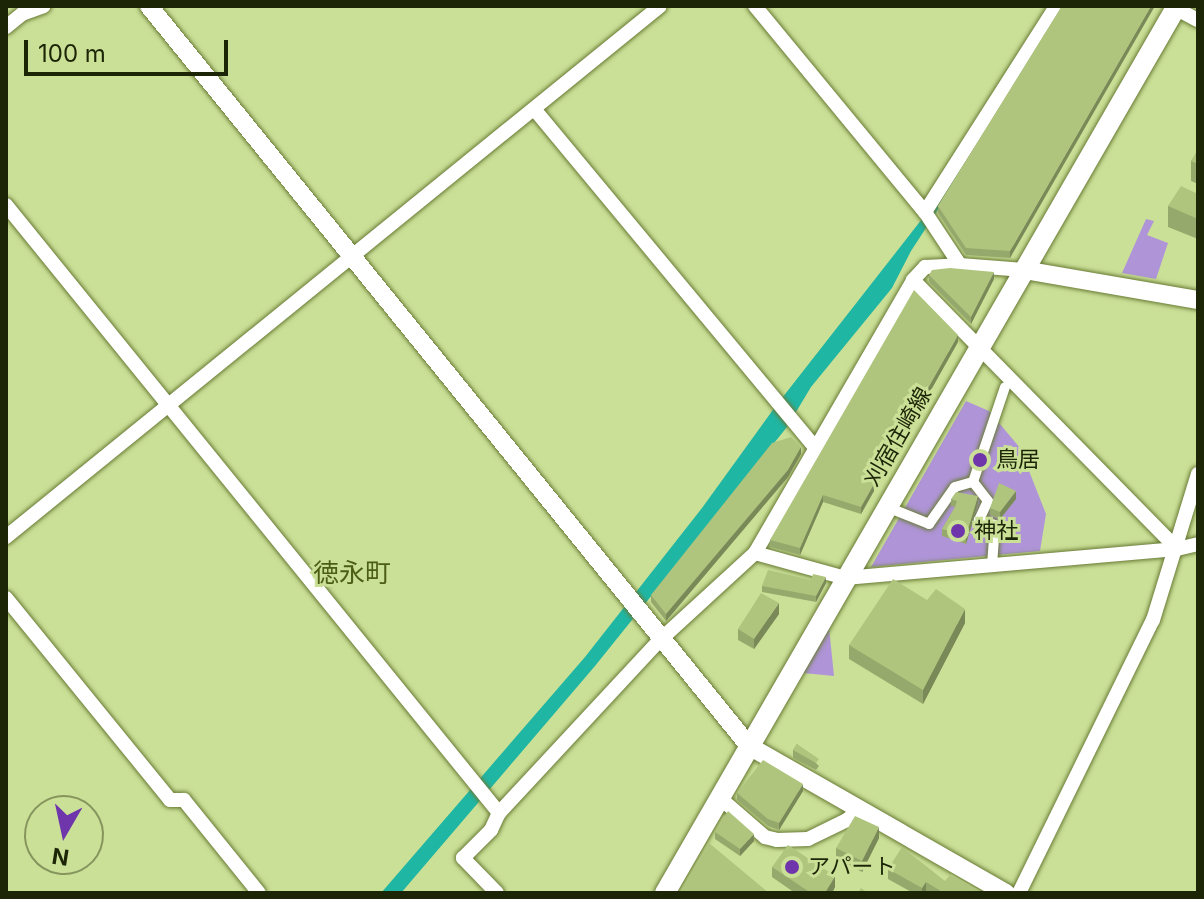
<!DOCTYPE html>
<meta charset="utf-8">
<style>
body{margin:0}
#map{position:relative;width:1204px;height:899px;overflow:hidden;background:#cbe097;font-family:Inter,"Noto Sans JP",sans-serif}
div>[style]{position:absolute}
[style*='--x']{left:calc(var(--x)*1px);top:calc(var(--y)*1px);width:calc(var(--w)*1px);rotate:calc(var(--a)*1deg)}
.green>*{inset:0;background:#af95d7}
.water>*{inset:0;background:#20b6a4}
.roads{filter:drop-shadow(0 0 2px #697b36) drop-shadow(0 0 2px #697b36)}
.pedestrian>*{height:10px;margin:-5px;padding:0 5px;transform-origin:5px;border-radius:5px;background:#fff}
.minor>*{height:14px;margin:-7px;padding:0 7px;transform-origin:7px;border-radius:7px;background:#fff}
.tertiary>*{height:18px;margin:-9px;padding:0 9px;transform-origin:9px;border-radius:9px;background:#fff}
.secondary>*{height:20px;margin:-10px;padding:0 10px;transform-origin:10px;border-radius:10px;background:#fff}
.wall>*{inset:0;background:#96a96c}
.shaded-wall>*{inset:0;background:#7a8958}
.building>*{inset:0;background:#afc47d}
.dots>*{width:22px;height:22px;translate:-50% -50%;box-sizing:border-box;border:4px solid #cbe097;border-radius:50%}
span{translate:-50% -50%;white-space:nowrap;text-align:center;line-height:1.15;-webkit-text-stroke:6px #cbe097;paint-order:stroke}
.street-label{font-size:22px;color:#1d2507}
.poi-label{font-size:22px;color:#1d2507}
.left{translate:0 -50%;text-align:left}
.quarter-label{font-size:26px;color:#4c5d14}
.frame{position:absolute;inset:0;border:8px solid #1d2507;pointer-events:none}
.north{position:absolute;left:24px;top:795px;width:80px;height:80px;box-sizing:border-box;background:#cbe097;border:2px solid #85955d;border-radius:50%;rotate:189deg;font-size:22px;font-weight:700;line-height:32px;text-align:center;color:#1d2507}
.north::after{content:'';display:block;margin:auto;width:28px;height:36px;background:#6f36ac;clip-path:polygon(50% 0,100% 100%,50% 72%,0 100%)}
.scale{position:absolute;left:24px;top:40px;width:204px;height:36px;box-sizing:border-box;border:4px solid #1d2507;border-top:0;padding-left:10px;font-size:24px;line-height:28px;white-space:nowrap;color:#1d2507;-webkit-text-stroke:6px #cbe097;paint-order:stroke}
</style>
<div id="map">
<div class="green">
<i style="clip-path:polygon(1146px 219px,1154px 221px,1147px 235px,1168px 243px,1156px 279px,1122px 273px)"></i>
<i style="clip-path:polygon(966px 401px,989px 411px,1020px 448px,1046px 514px,1040px 551px,871px 567px)"></i>
<i style="clip-path:polygon(829px 627px,834px 676px,803px 673px)"></i>
</div>
<div class="water">
<i style="clip-path:polygon(974px 138px,978px 148px,911px 251px,892px 288px,811px 387px,787px 427px,595px 666px,401px 893px,381px 893px,585px 657px,702px 508px,775px 407px,922px 219px)"></i>
</div>
<div class="roads">
<div class="pedestrian">
<i style="--x:892;--y:509;--w:40;--a:22"></i>
<i style="--x:929;--y:524;--w:45;--a:-54.9"></i>
<i style="--x:955;--y:487;--w:19;--a:-16"></i>
<i style="--x:992;--y:565;--w:40;--a:-85.7"></i>
<i style="--x:995;--y:525;--w:17;--a:-163"></i>
<i style="--x:979;--y:520;--w:21;--a:-65"></i>
<i style="--x:988;--y:501;--w:24;--a:-128"></i>
<i style="--x:973;--y:482;--w:100;--a:-71.4"></i>
</div>
<div class="minor">
<i style="--x:755;--y:6;--w:267;--a:50.5"></i>
<i style="--x:925;--y:212;--w:64;--a:56.6"></i>
<i style="--x:1175;--y:8;--w:26;--a:28"></i>
<i style="--x:6;--y:27;--w:21;--a:-39"></i>
<i style="--x:22;--y:14;--w:23;--a:-20"></i>
<i style="--x:535;--y:110;--w:440;--a:50.3"></i>
<i style="--x:6;--y:205;--w:783;--a:50.96"></i>
<i style="--x:925;--y:212;--w:244;--a:-57.5"></i>
<i style="--x:913;--y:280;--w:377;--a:45.5"></i>
<i style="--x:6;--y:537;--w:842;--a:-39.07"></i>
<i style="--x:755;--y:553;--w:93;--a:15.5"></i>
<i style="--x:845;--y:578;--w:333;--a:-5"></i>
<i style="--x:1177;--y:549;--w:22;--a:-13"></i>
<i style="--x:6;--y:598;--w:260;--a:50.9"></i>
<i style="--x:170;--y:800;--w:14;--a:0"></i>
<i style="--x:184;--y:800;--w:119;--a:51.1"></i>
<i style="--x:720;--y:798;--w:60;--a:40.9"></i>
<i style="--x:765;--y:837;--w:12;--a:14"></i>
<i style="--x:777;--y:840;--w:31;--a:-2"></i>
<i style="--x:808;--y:839;--w:43;--a:-26"></i>
<i style="--x:847;--y:820;--w:15;--a:-42"></i>
<i style="--x:497;--y:893;--w:49;--a:-134.2"></i>
<i style="--x:463;--y:858;--w:40;--a:-45"></i>
<i style="--x:491;--y:830;--w:19;--a:-65"></i>
<i style="--x:499;--y:813;--w:236;--a:-47.1"></i>
<i style="--x:660;--y:640;--w:129;--a:-42.5"></i>
<i style="--x:755;--y:553;--w:315;--a:-59.9"></i>
<i style="--x:913;--y:280;--w:18;--a:-47"></i>
<i style="--x:925;--y:267;--w:35;--a:-3"></i>
<i style="--x:960;--y:265;--w:64;--a:4.5"></i>
<i style="--x:1019;--y:893;--w:304;--a:-63.9"></i>
<i style="--x:1153;--y:620;--w:153;--a:-72.9"></i>
</div>
<div class="tertiary">
<i style="--x:149;--y:6;--w:953;--a:50.96"></i>
<i style="--x:749;--y:746;--w:296;--a:29.8"></i>
<i style="--x:1024;--y:270;--w:177;--a:9.8"></i>
</div>
<div class="secondary">
<i style="--x:665;--y:893;--w:1024;--a:-60.01"></i>
</div>
</div>
<div class="wall">
<i style="clip-path:polygon(1062px 6px,1010px 258px,966px 255px,938px 213px,938px 206px)"></i>
<i style="clip-path:polygon(1198px 150px,1198px 184px,1191px 181px,1191px 161px)"></i>
<i style="clip-path:polygon(1198px 194px,1198px 239px,1168px 227px,1168px 206px)"></i>
<i style="clip-path:polygon(929px 275px,994px 279px,971px 324px,929px 282px)"></i>
<i style="clip-path:polygon(958px 342px,861px 514px,823px 502px,800px 555px,770px 547px,770px 540px)"></i>
<i style="clip-path:polygon(801px 454px,788px 477px,666px 621px,651px 602px,651px 595px)"></i>
<i style="clip-path:polygon(951px 499px,978px 503px,966px 544px,942px 536px,942px 529px,955px 507px,951px 506px)"></i>
<i style="clip-path:polygon(1016px 499px,1000px 519px,990px 515px,990px 508px)"></i>
<i style="clip-path:polygon(826px 583px,816px 602px,762px 592px,762px 586px)"></i>
<i style="clip-path:polygon(779px 614px,754px 649px,738px 640px,738px 629px)"></i>
<i style="clip-path:polygon(965px 623px,923px 704px,849px 659px,849px 645px)"></i>
<i style="clip-path:polygon(797px 744px,819px 766px,816px 770px,793px 758px,793px 750px)"></i>
<i style="clip-path:polygon(803px 791px,779px 830px,768px 826px,737px 800px,737px 793px)"></i>
<i style="clip-path:polygon(715px 832px,754px 841px,740px 856px,715px 839px)"></i>
<i style="clip-path:polygon(879px 838px,862px 872px,836px 858px,836px 848px)"></i>
<i style="clip-path:polygon(772px 867px,835px 887px,832px 893px,795px 893px,772px 877px)"></i>
<i style="clip-path:polygon(888px 869px,945px 881px,983px 893px,913px 893px,888px 879px)"></i>
</div>
<div class="shaded-wall">
<i style="clip-path:polygon(1151px 6px,1155px 6px,1010px 258px,1010px 251px)"></i>
<i style="clip-path:polygon(994px 272px,994px 279px,971px 324px,971px 317px)"></i>
<i style="clip-path:polygon(958px 335px,958px 342px,861px 514px,861px 507px)"></i>
<i style="clip-path:polygon(801px 447px,801px 454px,788px 477px,666px 621px,666px 614px)"></i>
<i style="clip-path:polygon(1016px 491px,1016px 499px,1000px 519px,1000px 512px)"></i>
<i style="clip-path:polygon(823px 495px,823px 502px,800px 555px,800px 548px)"></i>
<i style="clip-path:polygon(978px 496px,978px 503px,966px 544px,966px 536px)"></i>
<i style="clip-path:polygon(826px 577px,826px 583px,816px 602px,816px 596px)"></i>
<i style="clip-path:polygon(779px 603px,779px 614px,754px 649px,754px 639px)"></i>
<i style="clip-path:polygon(965px 609px,965px 623px,923px 704px,923px 690px)"></i>
<i style="clip-path:polygon(803px 784px,803px 791px,779px 830px,779px 823px)"></i>
<i style="clip-path:polygon(879px 827px,879px 838px,862px 872px,862px 861px)"></i>
<i style="clip-path:polygon(754px 834px,754px 841px,740px 856px,740px 849px)"></i>
<i style="clip-path:polygon(835px 876px,835px 887px,832px 893px,825px 893px)"></i>
<i style="clip-path:polygon(926px 882px,926px 893px,922px 893px,922px 888px)"></i>
</div>
<div class="building">
<i style="clip-path:polygon(1062px 6px,1151px 6px,1010px 251px,966px 248px,938px 206px)"></i>
<i style="clip-path:polygon(1198px 150px,1198px 164px,1191px 161px)"></i>
<i style="clip-path:polygon(1181px 186px,1198px 194px,1198px 219px,1168px 206px)"></i>
<i style="clip-path:polygon(950px 268px,994px 272px,971px 317px,929px 275px,932px 270px)"></i>
<i style="clip-path:polygon(914px 290px,958px 335px,861px 507px,823px 495px,800px 548px,770px 540px)"></i>
<i style="clip-path:polygon(791px 437px,801px 447px,788px 470px,666px 614px,651px 595px,772px 443px)"></i>
<i style="clip-path:polygon(999px 483px,1016px 491px,1000px 512px,990px 508px)"></i>
<i style="clip-path:polygon(956px 492px,978px 496px,966px 536px,942px 529px,955px 507px,957px 501px,951px 499px)"></i>
<i style="clip-path:polygon(768px 570px,811px 580px,813px 574px,826px 577px,816px 596px,762px 586px)"></i>
<i style="clip-path:polygon(893px 579px,927px 600px,936px 589px,965px 609px,923px 690px,849px 645px)"></i>
<i style="clip-path:polygon(761px 593px,779px 603px,754px 639px,738px 629px)"></i>
<i style="clip-path:polygon(797px 744px,819px 759px,816px 763px,793px 750px)"></i>
<i style="clip-path:polygon(763px 760px,803px 784px,779px 823px,768px 819px,737px 793px)"></i>
<i style="clip-path:polygon(728px 811px,754px 834px,740px 849px,715px 832px)"></i>
<i style="clip-path:polygon(855px 816px,879px 827px,862px 861px,836px 848px)"></i>
<i style="clip-path:polygon(709px 843px,769px 893px,680px 893px)"></i>
<i style="clip-path:polygon(788px 845px,835px 876px,825px 893px,811px 893px,772px 867px)"></i>
<i style="clip-path:polygon(902px 847px,945px 881px,951px 874px,983px 893px,944px 893px,926px 882px,922px 888px,888px 869px)"></i>
<i style="clip-path:polygon(861px 888px,868px 893px,858px 893px)"></i>
</div>
<div class="dots">
<i style="left:980px;top:460px;background:#6f36ac"></i>
<i style="left:958px;top:531px;background:#6f36ac"></i>
<i style="left:792px;top:867px;background:#6f36ac"></i>
</div>
<div class="street-label">
<span style="left:898px;top:437px;rotate:-60deg">刈宿住崎線</span>
</div>
<div class="poi-label">
<span class="left" style="left:996px;top:460px">鳥居</span>
<span class="left" style="left:974px;top:531px">神社</span>
<span class="left" style="left:808px;top:867px">アパート</span>
</div>
<div class="quarter-label">
<span style="left:352px;top:573px">徳永町</span>
</div>
<div class="frame"></div>
<div class="north">N</div>
<div class="scale">100 m</div>
</div>
